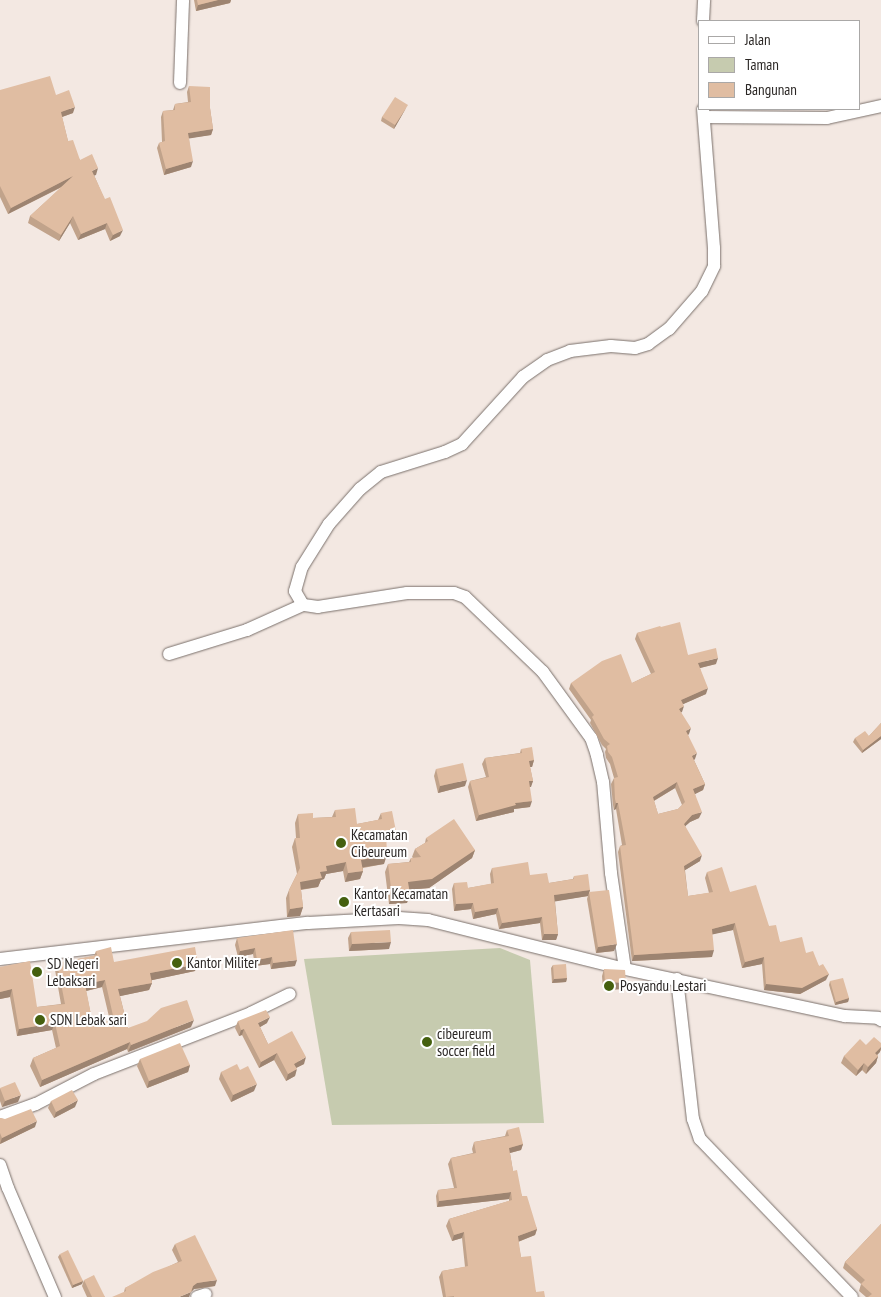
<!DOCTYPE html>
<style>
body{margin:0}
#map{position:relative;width:881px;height:1297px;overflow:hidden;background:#f3e8e2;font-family:"PT Sans Narrow",sans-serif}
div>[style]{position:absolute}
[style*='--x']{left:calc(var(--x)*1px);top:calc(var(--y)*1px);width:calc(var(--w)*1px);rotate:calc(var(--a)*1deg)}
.green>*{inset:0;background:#c6cbaf}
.roads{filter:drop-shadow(0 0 1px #7a706b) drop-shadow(0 0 1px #7a706b)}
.street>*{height:12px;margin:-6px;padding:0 6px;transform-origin:6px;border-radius:6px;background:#fff}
.wall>*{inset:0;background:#c1a38b}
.shaded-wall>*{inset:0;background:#9d8471}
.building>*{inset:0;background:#e0bda2}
.dots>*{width:14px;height:14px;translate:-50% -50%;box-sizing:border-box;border:2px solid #fff;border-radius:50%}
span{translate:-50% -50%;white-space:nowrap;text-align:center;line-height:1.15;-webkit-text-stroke:4px #fff;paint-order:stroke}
.poi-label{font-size:15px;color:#2a2624}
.left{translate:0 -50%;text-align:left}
.legend{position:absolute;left:698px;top:20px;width:162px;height:90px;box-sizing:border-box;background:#fff;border:1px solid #aaa8a7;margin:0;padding:6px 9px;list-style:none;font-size:15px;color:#2a2624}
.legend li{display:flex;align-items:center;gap:10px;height:25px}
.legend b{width:25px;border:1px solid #aaa8a7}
</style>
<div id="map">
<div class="green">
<i style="clip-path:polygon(500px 948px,530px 960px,544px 1123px,332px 1125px,304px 959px)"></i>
</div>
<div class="roads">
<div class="street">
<i style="--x:703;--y:21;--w:21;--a:-87"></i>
<i style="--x:180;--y:83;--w:83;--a:-87.9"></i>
<i style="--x:704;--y:117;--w:123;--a:0.5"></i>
<i style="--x:827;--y:118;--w:55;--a:-12.5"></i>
<i style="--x:169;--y:654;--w:82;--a:-17.1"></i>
<i style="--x:247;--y:630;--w:61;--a:-24.1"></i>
<i style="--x:0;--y:959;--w:310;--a:-6.7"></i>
<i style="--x:308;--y:923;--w:91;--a:-3.1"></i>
<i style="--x:399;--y:918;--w:29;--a:4"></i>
<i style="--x:428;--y:920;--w:203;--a:14"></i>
<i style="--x:625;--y:969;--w:225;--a:12.1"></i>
<i style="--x:845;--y:1016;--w:33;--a:3"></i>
<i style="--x:878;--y:1018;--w:4;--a:34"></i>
<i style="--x:625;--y:969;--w:97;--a:-98.3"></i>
<i style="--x:611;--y:873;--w:91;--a:-95"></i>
<i style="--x:603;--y:782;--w:28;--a:-103"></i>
<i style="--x:597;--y:755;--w:18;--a:-109"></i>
<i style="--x:591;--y:738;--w:82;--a:-126"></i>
<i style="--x:543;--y:672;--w:108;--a:-136.1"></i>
<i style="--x:465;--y:597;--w:12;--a:-160"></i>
<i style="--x:454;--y:593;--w:47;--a:180"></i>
<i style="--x:407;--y:593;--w:90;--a:171.1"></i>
<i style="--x:318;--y:607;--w:15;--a:-172"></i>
<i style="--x:303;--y:605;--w:16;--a:-120"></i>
<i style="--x:295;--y:591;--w:25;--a:-74"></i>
<i style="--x:302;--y:567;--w:51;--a:-57.9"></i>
<i style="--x:329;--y:524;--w:47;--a:-48.5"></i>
<i style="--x:360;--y:489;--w:27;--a:-39"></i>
<i style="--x:381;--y:472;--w:67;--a:-17.4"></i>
<i style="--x:445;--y:452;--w:19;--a:-25"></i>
<i style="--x:462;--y:444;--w:91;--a:-47.7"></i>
<i style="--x:523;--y:377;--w:29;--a:-35"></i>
<i style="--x:547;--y:360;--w:25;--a:-21"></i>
<i style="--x:570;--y:351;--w:41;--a:-7"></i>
<i style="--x:611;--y:346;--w:24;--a:5"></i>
<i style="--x:635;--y:348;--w:14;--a:-17"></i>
<i style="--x:648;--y:344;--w:26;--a:-36"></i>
<i style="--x:669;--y:329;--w:50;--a:-49"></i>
<i style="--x:702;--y:291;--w:28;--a:-64"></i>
<i style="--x:714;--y:266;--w:18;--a:-90"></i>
<i style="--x:714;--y:248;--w:139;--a:-94.5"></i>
<i style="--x:677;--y:979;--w:141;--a:83.5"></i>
<i style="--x:693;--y:1119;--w:21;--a:71"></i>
<i style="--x:700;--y:1139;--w:219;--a:46.1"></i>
<i style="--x:0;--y:1117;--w:38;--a:-20"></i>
<i style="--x:36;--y:1104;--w:65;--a:-27.3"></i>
<i style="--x:94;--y:1074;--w:168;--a:-21.2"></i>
<i style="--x:251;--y:1013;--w:43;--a:-26"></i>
<i style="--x:0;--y:1165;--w:24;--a:71"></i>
<i style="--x:8;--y:1188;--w:119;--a:66.7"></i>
<i style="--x:197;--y:1297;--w:9;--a:-18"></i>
</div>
</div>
<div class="wall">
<i style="clip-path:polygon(194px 0,231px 0,230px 3px,196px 11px)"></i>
<i style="clip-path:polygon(189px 86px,210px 108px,213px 129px,211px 135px,189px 138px,191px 167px,164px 175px,157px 148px,159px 143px,162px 142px,161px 117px,163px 111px,173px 110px,175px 104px,188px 102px,187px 92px)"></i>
<i style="clip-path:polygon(0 90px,56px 95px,73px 113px,62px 117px,68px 141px,80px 160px,96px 175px,94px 175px,120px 236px,110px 241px,105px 229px,78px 240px,70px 223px,59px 241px,28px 223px,30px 216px,62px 187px,8px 214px,0 197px)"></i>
<i style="clip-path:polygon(406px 108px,394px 129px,381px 121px,382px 117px)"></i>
<i style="clip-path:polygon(evenodd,661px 627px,688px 655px,716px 664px,700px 668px,706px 694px,683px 704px,681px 713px,689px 734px,688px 735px,695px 759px,694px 760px,705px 784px,703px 790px,695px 794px,699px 818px,690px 822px,685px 826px,700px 861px,685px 870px,688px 896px,709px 893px,705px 878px,707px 872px,769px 926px,780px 942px,806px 953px,819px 966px,826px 980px,800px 994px,764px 990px,762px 964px,742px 968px,733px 930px,712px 934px,712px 957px,632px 961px,618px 852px,620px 846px,622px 845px,616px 809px,614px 810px,613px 805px,611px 784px,614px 778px,610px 764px,606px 758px,605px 752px,606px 749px,602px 745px,590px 723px,591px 720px,569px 689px,571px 683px,632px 683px,651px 674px,635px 639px,637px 633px,661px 627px,675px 788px,682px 805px,678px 809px,658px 814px,654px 801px,675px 788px)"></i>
<i style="clip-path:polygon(881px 723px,881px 739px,862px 753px,853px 742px,855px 738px,869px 736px)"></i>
<i style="clip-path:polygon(521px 749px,534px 760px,532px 767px,530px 767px,533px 781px,530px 787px,530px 807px,514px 809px,514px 812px,476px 821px,468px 787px,470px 781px,486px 777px,482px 764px,485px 758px,520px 753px)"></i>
<i style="clip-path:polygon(436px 769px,465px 786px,438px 793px,434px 776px)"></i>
<i style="clip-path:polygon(335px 810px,357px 824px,378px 820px,381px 813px,392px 839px,386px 840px,384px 864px,363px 868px,363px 871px,360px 879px,345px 882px,343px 871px,326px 874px,324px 879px,321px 880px,318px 887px,301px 890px,303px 907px,300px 916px,287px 917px,286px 898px,289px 890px,297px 874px,292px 847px,295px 838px,296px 838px,295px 823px,298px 814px,313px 818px,332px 817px)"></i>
<i style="clip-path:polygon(426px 838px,475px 850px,472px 858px,429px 888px,409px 890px,407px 903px,389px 904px,385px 872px,388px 864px,409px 862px,411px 858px,413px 858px,412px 857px,415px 849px,425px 843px)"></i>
<i style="clip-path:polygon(492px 868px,530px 875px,549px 883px,573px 879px,574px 876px,590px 890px,588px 896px,555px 901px,558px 934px,556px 940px,542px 940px,540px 923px,499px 929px,496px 914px,473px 919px,471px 909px,454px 911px,452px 889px,454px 883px,468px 888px,491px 884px,490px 874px)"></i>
<i style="clip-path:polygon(589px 892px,614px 951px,596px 953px,587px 899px)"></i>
<i style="clip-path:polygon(351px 932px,389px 949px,349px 951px,348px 938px)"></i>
<i style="clip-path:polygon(237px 938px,295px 966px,271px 969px,270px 964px,255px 966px,253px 954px,238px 957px,235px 945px)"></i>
<i style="clip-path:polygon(evenodd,96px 951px,114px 962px,195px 971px,152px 980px,152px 983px,149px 990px,120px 996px,128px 1028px,191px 1027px,128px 1052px,127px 1049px,40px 1087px,30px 1066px,33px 1058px,56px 1048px,52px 1030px,17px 1036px,10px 997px,0 999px,0 967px,37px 1007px,61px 1004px,55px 970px,57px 963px,94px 956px,96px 951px,102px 987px,110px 1021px,93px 1025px,86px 991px,102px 987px)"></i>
<i style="clip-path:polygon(553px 965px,567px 978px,566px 982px,552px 983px,551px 968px)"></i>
<i style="clip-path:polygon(604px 969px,624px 989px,603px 990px,602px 976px)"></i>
<i style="clip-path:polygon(830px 981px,849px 998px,848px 1002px,835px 1005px,829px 985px)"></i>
<i style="clip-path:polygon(238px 1021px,267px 1023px,260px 1027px,268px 1044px,304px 1064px,296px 1068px,295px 1076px,286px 1081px,274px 1060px,259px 1068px,242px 1035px,239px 1036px,235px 1028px)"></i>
<i style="clip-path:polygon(881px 1043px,881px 1050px,877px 1055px,878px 1056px,876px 1063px,866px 1074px,862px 1070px,856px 1076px,841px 1063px,844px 1056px,866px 1045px)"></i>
<i style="clip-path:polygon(140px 1059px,190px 1065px,188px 1072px,147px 1088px,137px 1066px)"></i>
<i style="clip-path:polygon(240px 1070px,254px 1091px,231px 1102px,219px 1079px,221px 1072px)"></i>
<i style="clip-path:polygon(0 1088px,18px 1102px,2px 1107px,0 1101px)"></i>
<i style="clip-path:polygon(51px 1101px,75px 1107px,54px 1118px,48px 1108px)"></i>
<i style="clip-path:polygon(0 1118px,35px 1127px,0 1144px)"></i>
<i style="clip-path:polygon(507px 1130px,523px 1144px,521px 1150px,510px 1153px,513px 1171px,522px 1196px,537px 1229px,535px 1235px,518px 1242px,521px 1257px,536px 1292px,545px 1297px,443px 1297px,439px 1277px,442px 1271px,465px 1267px,462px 1238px,452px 1241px,446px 1226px,449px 1219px,509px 1201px,509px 1199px,437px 1207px,436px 1196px,438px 1190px,454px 1188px,448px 1164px,451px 1158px,473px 1153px,472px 1149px,474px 1142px,505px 1136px)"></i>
<i style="clip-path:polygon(881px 1224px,881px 1297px,866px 1297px,859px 1291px,861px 1284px,843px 1268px,845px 1262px)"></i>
<i style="clip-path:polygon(175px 1244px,215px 1286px,194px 1289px,191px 1292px,124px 1292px,125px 1288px,178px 1262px,172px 1250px)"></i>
<i style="clip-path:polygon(60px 1254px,83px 1281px,82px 1284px,72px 1288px,58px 1257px)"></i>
<i style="clip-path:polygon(84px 1280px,105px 1297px,87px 1297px,82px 1286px)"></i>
</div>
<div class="shaded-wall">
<i style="clip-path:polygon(218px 0,231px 0,230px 3px,196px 11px,198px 5px)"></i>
<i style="clip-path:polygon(408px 105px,406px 108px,394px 129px,395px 125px)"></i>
<i style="clip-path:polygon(75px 107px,73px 113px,59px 118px,61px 112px)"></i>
<i style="clip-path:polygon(213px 129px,211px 135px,186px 139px,188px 133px)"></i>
<i style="clip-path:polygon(193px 161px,191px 167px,164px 175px,166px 169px)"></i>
<i style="clip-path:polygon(98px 168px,96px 175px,90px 177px,92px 171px)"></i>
<i style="clip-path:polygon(73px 176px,71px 182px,8px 214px,11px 208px)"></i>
<i style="clip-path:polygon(73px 216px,70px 223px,59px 241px,61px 235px)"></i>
<i style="clip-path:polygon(107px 223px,105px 229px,78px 240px,81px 234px)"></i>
<i style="clip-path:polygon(123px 230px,120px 236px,110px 241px,113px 235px)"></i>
<i style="clip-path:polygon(718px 658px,716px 664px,696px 669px,698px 663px)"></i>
<i style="clip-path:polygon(708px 688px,706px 694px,679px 706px,681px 700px)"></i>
<i style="clip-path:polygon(684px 706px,682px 712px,676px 715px,679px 709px)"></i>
<i style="clip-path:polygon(691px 728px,689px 734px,684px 737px,686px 731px)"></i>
<i style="clip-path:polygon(881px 736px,881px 739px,862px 753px,863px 750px)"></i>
<i style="clip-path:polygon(697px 753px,695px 759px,690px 762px,692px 756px)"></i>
<i style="clip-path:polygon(534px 760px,532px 767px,527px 767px,529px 761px)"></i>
<i style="clip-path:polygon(467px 780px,465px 786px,438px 793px,440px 786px)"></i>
<i style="clip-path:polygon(529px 781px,533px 781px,531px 787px,527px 787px)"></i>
<i style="clip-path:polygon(677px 782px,675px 788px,650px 803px,653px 797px)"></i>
<i style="clip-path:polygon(705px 784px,703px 790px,691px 796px,693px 789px)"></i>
<i style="clip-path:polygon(532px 801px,530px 807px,514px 809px,514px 812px,476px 821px,479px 815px,515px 803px)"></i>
<i style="clip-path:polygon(616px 803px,618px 803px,616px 809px,614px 810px)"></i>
<i style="clip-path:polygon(702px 812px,699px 818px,690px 822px,681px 830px,684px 824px,692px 815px)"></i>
<i style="clip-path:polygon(396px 831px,392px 839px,383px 841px,386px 832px)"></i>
<i style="clip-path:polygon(475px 850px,472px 858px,429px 888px,405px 890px,408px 882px)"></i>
<i style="clip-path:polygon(387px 855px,384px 864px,358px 868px,361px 860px)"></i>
<i style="clip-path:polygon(702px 855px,700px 861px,682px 872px,684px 866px)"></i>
<i style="clip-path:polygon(346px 862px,343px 871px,326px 874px,324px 879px,321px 880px,318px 887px,297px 890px,300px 882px,320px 872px,326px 866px)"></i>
<i style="clip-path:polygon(363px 871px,360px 879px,345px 882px,348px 873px)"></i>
<i style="clip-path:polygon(590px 890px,588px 896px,552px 902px,554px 895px)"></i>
<i style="clip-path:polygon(410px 894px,407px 903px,389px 904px,392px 896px)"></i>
<i style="clip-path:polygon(473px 903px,471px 909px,454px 911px,456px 904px)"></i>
<i style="clip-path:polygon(303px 907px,300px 916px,287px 917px,290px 909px)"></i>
<i style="clip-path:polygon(498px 908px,496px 914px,473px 919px,475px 912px)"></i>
<i style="clip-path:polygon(542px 917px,540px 923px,499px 929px,502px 923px)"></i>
<i style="clip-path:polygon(735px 923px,733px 930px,710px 935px,712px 929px)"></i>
<i style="clip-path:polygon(544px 934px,558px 934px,556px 940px,542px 940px)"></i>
<i style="clip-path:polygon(391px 942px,389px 949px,349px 951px,352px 944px)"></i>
<i style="clip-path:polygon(617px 944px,614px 951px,596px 953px,598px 947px)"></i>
<i style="clip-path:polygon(255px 948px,253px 954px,238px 957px,240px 951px)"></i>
<i style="clip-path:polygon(714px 950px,712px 957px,632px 961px,634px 955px)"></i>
<i style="clip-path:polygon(272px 957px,270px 964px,255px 966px,257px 960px)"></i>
<i style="clip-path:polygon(764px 957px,762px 964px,742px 968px,745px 962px)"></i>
<i style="clip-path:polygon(297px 960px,295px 966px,271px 969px,273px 963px)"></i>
<i style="clip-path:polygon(198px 964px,195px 971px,148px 981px,150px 973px)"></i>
<i style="clip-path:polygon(829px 974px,826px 980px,800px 994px,764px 990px,766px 984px)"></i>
<i style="clip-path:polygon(567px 978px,566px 982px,552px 983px,554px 979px)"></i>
<i style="clip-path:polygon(105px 980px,102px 987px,82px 992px,85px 984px)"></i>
<i style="clip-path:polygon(626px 982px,624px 989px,603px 990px,605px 983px)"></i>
<i style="clip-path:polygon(152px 983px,149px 990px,116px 997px,118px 989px)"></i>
<i style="clip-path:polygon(12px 989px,10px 997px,0 999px,0 992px)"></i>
<i style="clip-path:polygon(849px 998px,848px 1002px,835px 1005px,836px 1002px)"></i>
<i style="clip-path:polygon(270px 1017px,267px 1023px,255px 1030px,258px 1023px)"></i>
<i style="clip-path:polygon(194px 1020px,191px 1027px,128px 1052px,131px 1045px)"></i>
<i style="clip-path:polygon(55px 1023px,52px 1030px,17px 1036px,19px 1029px)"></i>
<i style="clip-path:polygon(244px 1029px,242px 1035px,239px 1036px,241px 1030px)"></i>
<i style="clip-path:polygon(130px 1042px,127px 1049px,40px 1087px,42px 1080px)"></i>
<i style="clip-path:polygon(881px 1047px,880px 1052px,872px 1060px,875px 1053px)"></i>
<i style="clip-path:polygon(277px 1053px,274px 1060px,259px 1068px,261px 1062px)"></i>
<i style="clip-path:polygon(878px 1056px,876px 1063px,866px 1074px,868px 1067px)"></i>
<i style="clip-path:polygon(306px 1057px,304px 1064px,292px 1070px,294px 1064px)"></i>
<i style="clip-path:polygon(864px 1063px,862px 1070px,856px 1076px,858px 1070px)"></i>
<i style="clip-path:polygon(190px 1065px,188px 1072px,147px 1088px,149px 1081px)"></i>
<i style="clip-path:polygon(297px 1069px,295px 1076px,286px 1081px,288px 1074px)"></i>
<i style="clip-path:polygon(257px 1084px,254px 1091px,231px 1102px,233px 1095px)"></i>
<i style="clip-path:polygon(21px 1095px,18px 1102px,2px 1107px,5px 1101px)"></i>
<i style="clip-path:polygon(78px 1100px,75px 1107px,54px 1118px,56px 1112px)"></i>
<i style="clip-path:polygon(37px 1121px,35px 1127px,0 1144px,2px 1138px)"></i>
<i style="clip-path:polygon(523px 1144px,521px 1150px,506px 1154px,509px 1148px)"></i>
<i style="clip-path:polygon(511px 1192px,509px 1199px,437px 1207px,439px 1201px)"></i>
<i style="clip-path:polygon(537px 1229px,535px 1235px,515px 1243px,518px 1236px)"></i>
<i style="clip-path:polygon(464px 1232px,462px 1238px,452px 1241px,454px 1235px)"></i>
<i style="clip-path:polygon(217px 1280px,215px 1286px,194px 1289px,191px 1292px,193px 1286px,197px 1283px)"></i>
<i style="clip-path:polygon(83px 1281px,82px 1284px,72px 1288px,73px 1285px)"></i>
<i style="clip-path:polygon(191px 1292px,189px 1297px,179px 1297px)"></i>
</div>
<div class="building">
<i style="clip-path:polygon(197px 0,218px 0,198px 5px)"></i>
<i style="clip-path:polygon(50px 76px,56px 95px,69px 90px,75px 107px,61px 112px,68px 141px,73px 140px,80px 160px,92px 154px,98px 168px,92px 171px,105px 199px,110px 197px,123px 230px,113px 235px,107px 223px,81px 234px,73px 216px,61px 235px,30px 216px,73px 176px,11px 208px,0 186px,0 90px)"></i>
<i style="clip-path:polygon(189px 86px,210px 87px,210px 108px,213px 129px,188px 133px,193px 161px,166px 169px,159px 143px,165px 141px,163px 111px,175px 110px,175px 104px,191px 102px)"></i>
<i style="clip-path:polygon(395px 97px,408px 105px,395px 125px,382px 117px)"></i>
<i style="clip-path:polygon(evenodd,680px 622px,688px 655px,716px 648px,718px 658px,698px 663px,708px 688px,681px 700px,684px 706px,679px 709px,691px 728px,686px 731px,697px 753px,692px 756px,705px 784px,693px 789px,702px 812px,692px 815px,684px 824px,702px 855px,684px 866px,688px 896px,713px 892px,707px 872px,722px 867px,730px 892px,756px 885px,769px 926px,776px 925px,780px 942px,802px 937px,806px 953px,813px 951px,819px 966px,823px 964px,829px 974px,802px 988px,766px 984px,764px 957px,745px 962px,735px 923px,712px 929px,714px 950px,634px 955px,620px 846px,626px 845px,618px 803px,616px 803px,615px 799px,614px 778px,618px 777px,612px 757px,608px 752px,607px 746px,610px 744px,604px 739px,592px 717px,594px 715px,571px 683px,602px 661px,621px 654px,632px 683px,655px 672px,637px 633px,660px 626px,661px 627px,680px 622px,677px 782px,685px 802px,678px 809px,658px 814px,653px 797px,677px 782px)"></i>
<i style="clip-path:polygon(881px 723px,881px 736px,863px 750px,855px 738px,865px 731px,869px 736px)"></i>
<i style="clip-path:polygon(532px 747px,534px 760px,529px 761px,533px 781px,529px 781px,532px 801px,515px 803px,516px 805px,479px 815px,470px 781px,489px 777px,485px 758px,522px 753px,521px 749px)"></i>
<i style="clip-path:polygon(463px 763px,467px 780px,440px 786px,436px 769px)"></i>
<i style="clip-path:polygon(355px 808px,357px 824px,382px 819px,381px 813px,392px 811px,396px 831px,386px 832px,387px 855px,361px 860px,363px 871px,348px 873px,346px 862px,326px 866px,327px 871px,320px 872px,322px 878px,300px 882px,303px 907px,290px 909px,289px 890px,300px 868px,295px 838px,300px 838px,298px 814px,313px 813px,313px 818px,336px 817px,335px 810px)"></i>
<i style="clip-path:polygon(454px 819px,475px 850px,432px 879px,408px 882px,410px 894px,392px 896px,388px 864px,411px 862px,411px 858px,421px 857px,415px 849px,428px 841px,426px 838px)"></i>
<i style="clip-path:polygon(528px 862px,530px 875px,547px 873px,549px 883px,574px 879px,574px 876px,588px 874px,590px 890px,554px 895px,558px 934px,544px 934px,542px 917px,502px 923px,498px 908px,475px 912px,473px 903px,456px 904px,454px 883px,467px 882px,468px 888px,494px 883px,492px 868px)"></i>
<i style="clip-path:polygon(609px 890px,617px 944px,598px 947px,589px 892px)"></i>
<i style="clip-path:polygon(293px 930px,297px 960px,273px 963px,272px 957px,257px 960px,255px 948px,240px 951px,237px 938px)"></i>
<i style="clip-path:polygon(390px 930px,391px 942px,352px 944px,351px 932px)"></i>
<i style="clip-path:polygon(evenodd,111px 947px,114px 962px,195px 947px,198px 964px,150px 973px,152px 983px,118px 989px,128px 1028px,147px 1021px,161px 1008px,187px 1000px,194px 1020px,131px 1045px,130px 1042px,42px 1080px,33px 1058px,60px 1046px,55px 1023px,19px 1029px,12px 989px,0 992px,0 967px,30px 961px,37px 1007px,65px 1004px,57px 963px,97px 955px,96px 951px,111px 947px,105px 980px,114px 1020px,93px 1025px,85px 984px,105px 980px)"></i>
<i style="clip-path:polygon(566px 964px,567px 978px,554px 979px,553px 965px)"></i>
<i style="clip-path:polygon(604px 969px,625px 970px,626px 982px,605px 983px)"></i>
<i style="clip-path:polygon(843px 978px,849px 998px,836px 1002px,830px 981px)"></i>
<i style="clip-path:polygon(266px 1010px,270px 1017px,258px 1023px,268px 1044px,292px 1031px,306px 1057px,294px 1064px,297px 1069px,288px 1074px,277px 1053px,261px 1062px,244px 1029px,241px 1030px,238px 1021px)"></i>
<i style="clip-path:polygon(874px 1037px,881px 1043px,881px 1047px,875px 1053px,878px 1056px,868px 1067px,864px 1063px,858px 1070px,844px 1056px,860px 1039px,866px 1045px)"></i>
<i style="clip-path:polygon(180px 1043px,190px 1065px,149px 1081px,140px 1059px)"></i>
<i style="clip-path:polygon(237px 1064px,240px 1070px,248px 1066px,257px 1084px,233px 1095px,221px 1072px)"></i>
<i style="clip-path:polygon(15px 1082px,21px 1095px,5px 1101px,0 1088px)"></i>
<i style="clip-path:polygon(72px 1090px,78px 1100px,56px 1112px,51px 1101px)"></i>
<i style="clip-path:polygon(31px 1109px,37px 1121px,2px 1138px,0 1133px,0 1118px,5px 1119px)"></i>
<i style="clip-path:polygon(519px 1127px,523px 1144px,509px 1148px,513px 1171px,517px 1170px,522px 1196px,527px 1196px,537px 1229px,518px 1236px,521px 1257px,531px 1256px,536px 1292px,544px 1291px,545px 1297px,454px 1297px,454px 1296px,446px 1297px,442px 1271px,468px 1266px,464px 1232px,454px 1235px,449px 1219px,512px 1200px,511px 1192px,439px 1201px,438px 1190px,457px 1188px,451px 1158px,476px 1153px,474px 1142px,509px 1136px,507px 1130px)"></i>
<i style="clip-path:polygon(881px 1224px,881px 1297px,868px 1297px,872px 1294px,861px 1284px,865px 1280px,845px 1262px)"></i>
<i style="clip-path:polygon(195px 1235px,217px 1280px,197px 1283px,193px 1286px,191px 1292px,179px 1297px,112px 1297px,126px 1291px,125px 1288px,153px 1272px,182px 1261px,175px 1244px)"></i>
<i style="clip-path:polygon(68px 1250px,83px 1281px,73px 1285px,60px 1254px)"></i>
<i style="clip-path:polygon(94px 1275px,105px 1297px,92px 1297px,84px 1280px)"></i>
</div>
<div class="dots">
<i style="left:341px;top:843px;background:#45600f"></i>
<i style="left:344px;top:902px;background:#45600f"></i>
<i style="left:177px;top:963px;background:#45600f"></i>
<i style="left:37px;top:972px;background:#45600f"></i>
<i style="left:609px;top:986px;background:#45600f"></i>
<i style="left:40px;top:1020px;background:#45600f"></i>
<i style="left:427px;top:1042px;background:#45600f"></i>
</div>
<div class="poi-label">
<span class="left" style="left:351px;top:843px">Kecamatan<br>Cibeureum</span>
<span class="left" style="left:354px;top:902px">Kantor Kecamatan<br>Kertasari</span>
<span class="left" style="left:47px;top:972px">SD Negeri<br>Lebaksari</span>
<span class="left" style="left:187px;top:963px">Kantor Militer</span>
<span class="left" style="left:620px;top:986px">Posyandu Lestari</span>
<span class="left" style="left:50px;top:1020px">SDN Lebak sari</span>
<span class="left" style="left:437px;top:1042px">cibeureum<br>soccer field</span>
</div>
<ul class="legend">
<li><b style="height:6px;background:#fff"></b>Jalan</li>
<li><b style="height:14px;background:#c6cbaf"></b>Taman</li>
<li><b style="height:14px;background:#e0bda2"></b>Bangunan</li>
</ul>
</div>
